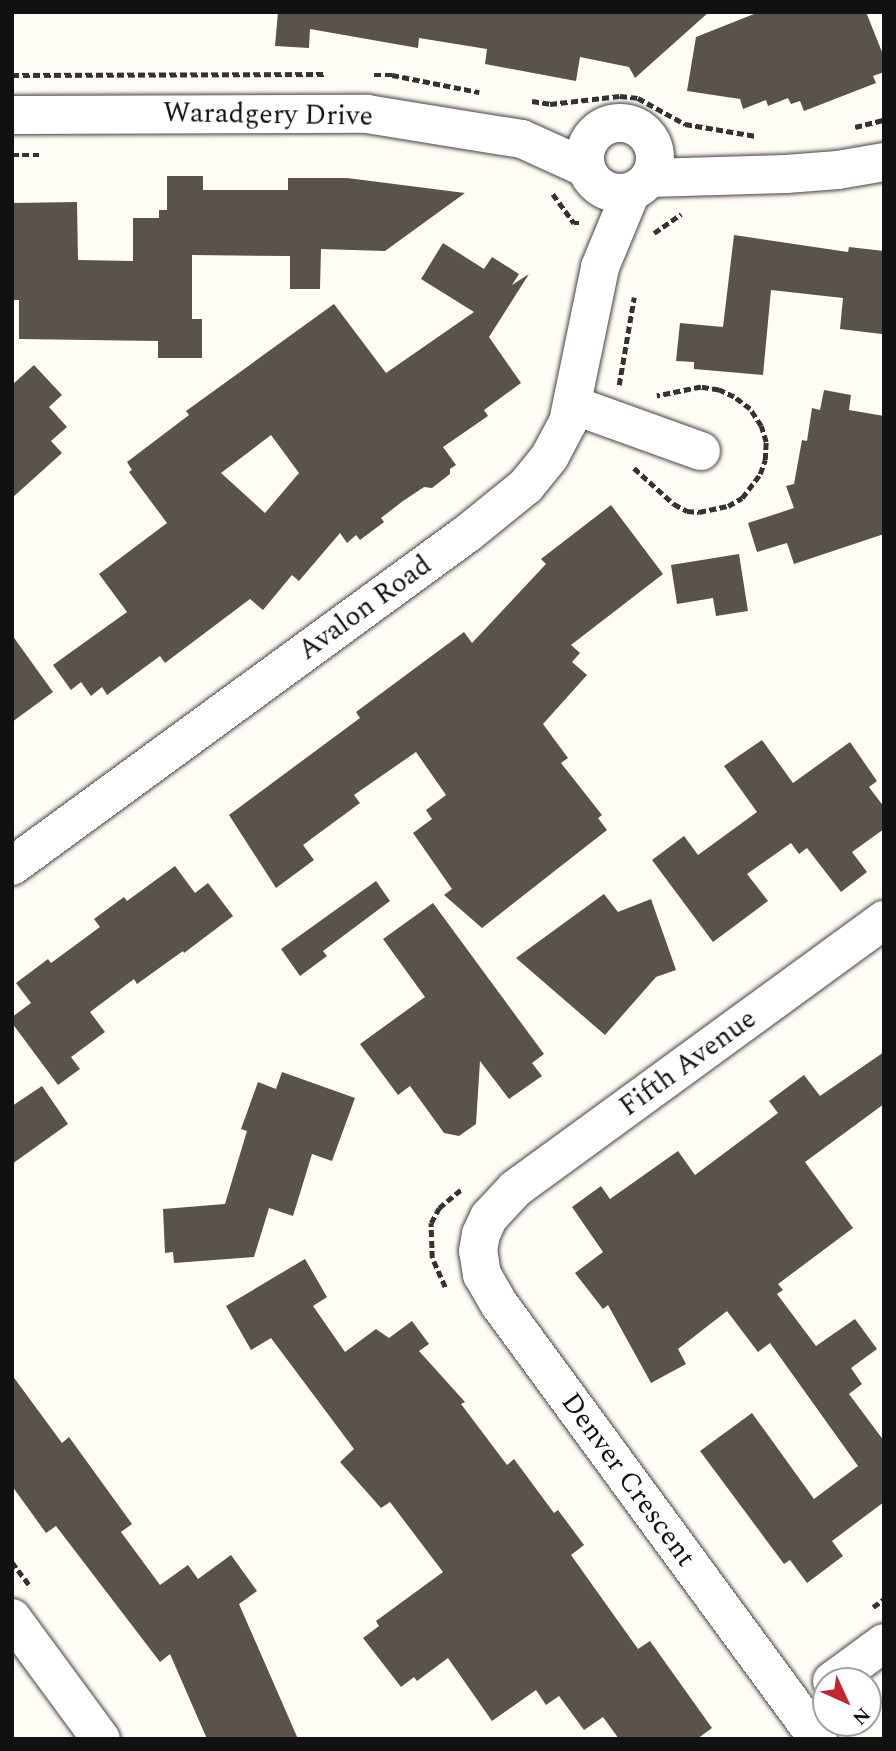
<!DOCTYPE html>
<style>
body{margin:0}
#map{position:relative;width:896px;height:1751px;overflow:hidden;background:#fffdf5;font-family:Spectral,serif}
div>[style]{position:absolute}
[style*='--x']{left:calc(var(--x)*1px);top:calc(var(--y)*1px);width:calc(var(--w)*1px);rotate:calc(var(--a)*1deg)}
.building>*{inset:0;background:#5a524d}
.path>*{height:4.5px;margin-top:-2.25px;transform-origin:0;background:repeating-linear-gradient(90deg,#333 0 7px,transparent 0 10.5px)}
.roads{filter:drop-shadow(0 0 2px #444) drop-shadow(0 0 2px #444)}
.street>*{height:38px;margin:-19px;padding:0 19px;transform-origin:19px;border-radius:19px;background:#fff}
.street>.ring{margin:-19px;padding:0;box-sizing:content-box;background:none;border:38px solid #fff;border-radius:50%}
span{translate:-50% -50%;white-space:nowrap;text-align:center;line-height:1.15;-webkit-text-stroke:7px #fff;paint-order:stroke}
.street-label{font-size:28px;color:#111}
.frame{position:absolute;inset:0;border:14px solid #111;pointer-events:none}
.north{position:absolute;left:812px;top:1667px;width:70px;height:70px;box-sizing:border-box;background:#fff;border:2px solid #a0a0a0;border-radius:50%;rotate:135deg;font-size:19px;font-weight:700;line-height:28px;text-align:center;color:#111}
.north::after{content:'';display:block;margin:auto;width:24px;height:32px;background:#c4262e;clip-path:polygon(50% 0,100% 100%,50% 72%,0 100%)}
</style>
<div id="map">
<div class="building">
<i style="clip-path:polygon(278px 12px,709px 12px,635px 78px,629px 67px,580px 57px,576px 81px,485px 64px,487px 49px,419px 38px,418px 48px,310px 29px,309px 48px,275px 46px)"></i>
<i style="clip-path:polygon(759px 12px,866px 12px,884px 57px,884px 72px,873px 76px,876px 83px,804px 111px,800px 101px,791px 104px,788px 98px,768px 106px,766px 100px,743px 109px,740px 99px,687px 91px,696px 37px)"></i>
<i style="clip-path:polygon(167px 176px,203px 176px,203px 190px,288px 190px,288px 178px,347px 178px,465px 193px,385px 251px,321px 249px,320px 289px,290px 289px,290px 256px,192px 255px,192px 319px,202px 319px,202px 358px,158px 358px,158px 341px,19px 339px,19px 300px,12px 300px,12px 203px,77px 202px,78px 260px,133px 261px,133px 218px,159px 218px,159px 210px,167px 210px)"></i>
<i style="clip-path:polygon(734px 235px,848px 252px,849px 247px,884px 251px,882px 334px,840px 329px,843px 298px,771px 290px,763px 375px,694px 369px,694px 362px,676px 361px,680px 323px,723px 327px)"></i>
<i style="clip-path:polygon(evenodd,443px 243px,484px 269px,492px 257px,519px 274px,512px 285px,529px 274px,489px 337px,521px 383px,484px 410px,488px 416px,443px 447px,456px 465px,450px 469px,450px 474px,432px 488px,424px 487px,403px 501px,381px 518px,384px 522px,360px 540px,356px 535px,347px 543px,340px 533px,299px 581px,292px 575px,263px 610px,250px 599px,165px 663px,160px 656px,107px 695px,102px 687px,91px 696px,81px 682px,71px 690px,53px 665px,127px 612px,99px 574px,167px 523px,129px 472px,132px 470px,127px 462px,189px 415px,186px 411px,334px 304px,386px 373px,474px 312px,421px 279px,443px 243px,271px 435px,299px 473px,265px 513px,221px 473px,271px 435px)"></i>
<i style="clip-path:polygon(34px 365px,62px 395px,49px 407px,67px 427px,51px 441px,62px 453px,12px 498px,12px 385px)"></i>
<i style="clip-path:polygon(824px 390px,851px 395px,849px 410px,884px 416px,884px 534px,794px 564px,787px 543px,757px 552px,748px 523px,794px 508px,786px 486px,794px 484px,802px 440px,807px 441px,812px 408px,820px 410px)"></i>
<i style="clip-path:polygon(611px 505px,663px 574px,571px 645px,580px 653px,572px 662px,587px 675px,543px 724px,568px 758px,561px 763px,602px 815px,598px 818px,607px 830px,482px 928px,444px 895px,452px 889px,413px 833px,432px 819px,426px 810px,446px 795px,416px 752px,354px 795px,360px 803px,303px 845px,314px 860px,276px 888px,229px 815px,360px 718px,356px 712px,464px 632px,472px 643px,546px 564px,541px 559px)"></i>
<i style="clip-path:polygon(739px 554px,748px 611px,716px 616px,713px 598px,677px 604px,671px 565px)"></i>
<i style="clip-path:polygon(12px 635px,53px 692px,12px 722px)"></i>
<i style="clip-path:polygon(762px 740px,793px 783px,850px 742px,877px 781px,869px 787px,884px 807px,884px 829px,852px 852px,867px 872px,841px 892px,807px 848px,799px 854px,791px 843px,747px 874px,768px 901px,713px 942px,652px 860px,684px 836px,698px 855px,757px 812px,724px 766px)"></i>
<i style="clip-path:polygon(175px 866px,195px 893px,208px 883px,233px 916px,184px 953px,183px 951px,137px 984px,134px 979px,90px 1012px,105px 1032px,71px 1057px,80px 1069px,58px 1085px,12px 1023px,12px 1017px,31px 1003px,16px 983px,48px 959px,51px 963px,100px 927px,94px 919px,124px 897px,127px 901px)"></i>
<i style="clip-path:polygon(376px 881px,390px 901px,323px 951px,327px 956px,300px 976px,281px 949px)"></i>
<i style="clip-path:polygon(604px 894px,618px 912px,651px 899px,676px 970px,656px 977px,605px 1035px,516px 958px)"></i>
<i style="clip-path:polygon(433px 903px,544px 1054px,532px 1063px,542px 1076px,509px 1099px,480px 1061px,476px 1124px,459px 1136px,444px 1133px,410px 1086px,398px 1095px,360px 1044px,425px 997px,383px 939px)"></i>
<i style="clip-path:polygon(884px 1052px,884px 1104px,805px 1162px,853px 1228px,778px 1284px,783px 1290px,777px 1294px,816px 1346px,855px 1319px,877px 1349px,851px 1368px,862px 1384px,849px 1394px,884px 1441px,884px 1502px,832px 1541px,843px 1556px,807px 1583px,790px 1560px,784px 1564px,700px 1451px,752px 1413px,814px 1499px,858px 1466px,770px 1343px,758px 1352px,727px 1311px,678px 1349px,686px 1364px,651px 1383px,608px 1305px,603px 1309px,575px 1273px,603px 1252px,572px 1207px,601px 1186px,610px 1199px,678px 1151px,695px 1175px,778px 1113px,769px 1101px,804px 1075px,820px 1096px)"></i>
<i style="clip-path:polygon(282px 1072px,355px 1098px,332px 1161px,312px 1154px,293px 1216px,269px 1208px,254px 1257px,174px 1263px,173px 1252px,165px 1253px,163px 1209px,225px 1204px,247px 1131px,241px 1129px,258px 1082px,276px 1089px)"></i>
<i style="clip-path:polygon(42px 1086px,68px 1124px,12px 1164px,12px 1106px)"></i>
<i style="clip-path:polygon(305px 1259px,327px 1297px,313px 1306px,345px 1352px,376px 1329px,389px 1338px,412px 1321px,429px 1344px,419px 1351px,465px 1402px,461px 1404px,507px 1465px,514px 1459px,554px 1513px,558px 1510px,584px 1545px,571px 1555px,638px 1649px,650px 1641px,712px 1728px,697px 1739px,619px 1739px,603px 1717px,584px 1730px,559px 1696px,546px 1705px,536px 1690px,492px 1721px,448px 1658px,417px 1681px,414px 1677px,401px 1687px,363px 1638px,379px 1626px,376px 1621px,443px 1572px,390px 1502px,381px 1508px,340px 1462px,354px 1449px,271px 1338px,251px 1350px,226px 1306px)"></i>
<i style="clip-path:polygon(12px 1375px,62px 1443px,69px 1437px,132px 1524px,121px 1532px,160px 1585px,188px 1565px,198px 1579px,231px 1555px,257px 1591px,239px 1604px,298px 1739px,207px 1739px,170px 1654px,160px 1662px,56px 1526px,46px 1533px,12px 1486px)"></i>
</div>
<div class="path">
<i style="--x:12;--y:75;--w:314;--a:-0.2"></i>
<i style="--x:374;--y:75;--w:18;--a:0"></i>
<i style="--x:392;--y:75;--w:89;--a:11.1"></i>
<i style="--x:532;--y:101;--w:18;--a:9"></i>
<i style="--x:550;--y:104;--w:70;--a:-6.5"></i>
<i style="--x:620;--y:96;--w:18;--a:6"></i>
<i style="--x:638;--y:98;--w:54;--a:29"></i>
<i style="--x:685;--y:124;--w:72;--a:9.6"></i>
<i style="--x:855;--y:127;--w:30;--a:-14"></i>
<i style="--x:12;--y:155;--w:27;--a:0"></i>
<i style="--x:553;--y:194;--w:36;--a:54"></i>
<i style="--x:574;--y:223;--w:5;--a:0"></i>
<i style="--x:654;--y:233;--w:33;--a:-35"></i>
<i style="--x:619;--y:385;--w:89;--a:-80.3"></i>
<i style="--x:634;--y:468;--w:54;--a:42"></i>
<i style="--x:674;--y:504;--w:15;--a:28"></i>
<i style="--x:687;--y:511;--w:12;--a:5"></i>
<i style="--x:699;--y:512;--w:30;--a:-12"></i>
<i style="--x:728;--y:506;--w:16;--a:-30"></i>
<i style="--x:742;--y:498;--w:30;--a:-53"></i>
<i style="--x:760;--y:474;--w:15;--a:-70"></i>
<i style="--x:765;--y:460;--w:18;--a:-87"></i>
<i style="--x:766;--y:442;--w:17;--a:-107"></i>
<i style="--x:761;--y:426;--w:20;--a:-123"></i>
<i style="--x:750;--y:409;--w:20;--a:-143"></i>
<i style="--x:734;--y:397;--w:17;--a:-155"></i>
<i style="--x:719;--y:390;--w:18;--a:-171"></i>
<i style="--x:701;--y:387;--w:45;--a:168.4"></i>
<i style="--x:445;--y:1287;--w:32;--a:-114"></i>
<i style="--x:432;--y:1258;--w:35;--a:-92"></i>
<i style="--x:431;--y:1223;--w:17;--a:-62"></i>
<i style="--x:439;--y:1208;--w:30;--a:-40"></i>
<i style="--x:12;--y:1562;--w:30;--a:53"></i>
<i style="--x:873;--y:1607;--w:14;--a:-36"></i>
</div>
<div class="roads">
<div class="street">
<i style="--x:12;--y:115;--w:355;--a:-0.2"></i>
<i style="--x:367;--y:114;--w:157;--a:9.2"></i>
<i style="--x:522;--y:139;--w:70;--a:24.4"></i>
<i class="ring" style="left:585px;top:123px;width:32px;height:32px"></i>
<i style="--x:649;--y:178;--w:137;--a:-1.7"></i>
<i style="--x:786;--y:174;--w:52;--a:-4.4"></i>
<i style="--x:838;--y:170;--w:47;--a:-9.9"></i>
<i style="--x:573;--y:405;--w:136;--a:19.8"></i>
<i style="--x:12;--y:866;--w:565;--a:-36.14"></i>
<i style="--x:468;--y:533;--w:75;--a:-39"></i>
<i style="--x:526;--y:486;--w:38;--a:-51"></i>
<i style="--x:550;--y:456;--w:38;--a:-62"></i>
<i style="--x:568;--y:422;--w:158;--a:-78.3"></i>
<i style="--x:600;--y:267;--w:81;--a:-67.5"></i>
<i style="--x:12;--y:1618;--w:150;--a:53.7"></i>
<i style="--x:832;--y:1681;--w:64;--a:-36.2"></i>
<i style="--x:818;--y:1739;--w:539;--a:-126.25"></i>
<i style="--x:499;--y:1304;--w:34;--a:-120"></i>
<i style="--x:482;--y:1275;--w:24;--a:-99"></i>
<i style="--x:478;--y:1251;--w:17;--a:-80"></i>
<i style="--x:481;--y:1234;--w:19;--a:-65"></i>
<i style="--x:489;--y:1217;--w:38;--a:-47"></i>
<i style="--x:515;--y:1189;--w:457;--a:-36.1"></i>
</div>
</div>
<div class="street-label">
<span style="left:268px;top:115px;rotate:1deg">Waradgery Drive</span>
<span style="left:365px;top:608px;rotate:-36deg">Avalon Road</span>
<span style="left:688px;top:1063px;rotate:-36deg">Fifth Avenue</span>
<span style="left:628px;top:1480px;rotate:54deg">Denver Crescent</span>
</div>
<div class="frame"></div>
<div class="north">N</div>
</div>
